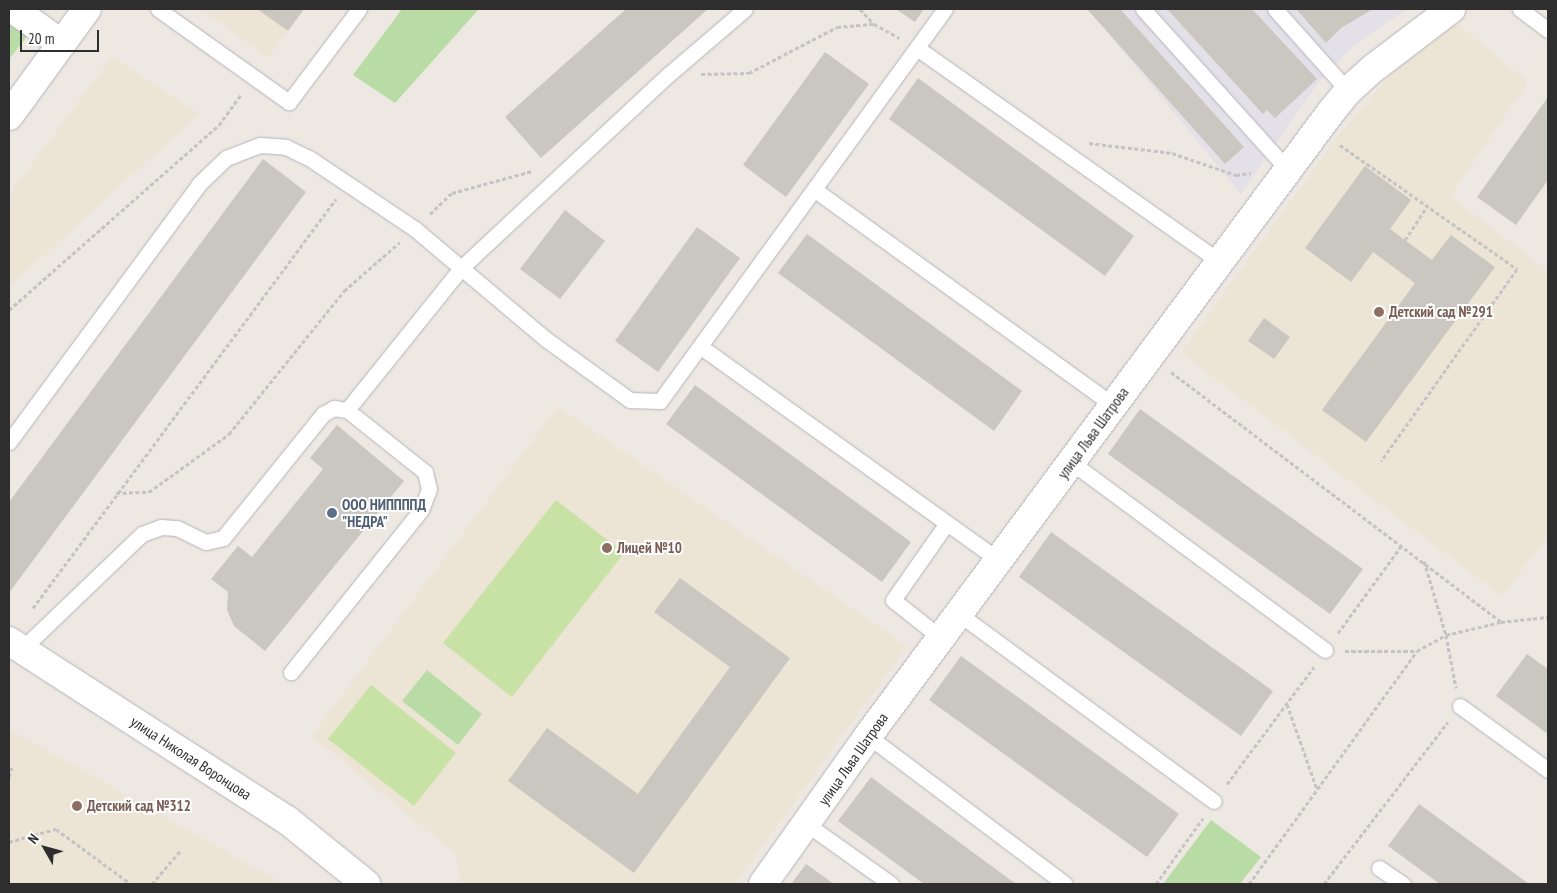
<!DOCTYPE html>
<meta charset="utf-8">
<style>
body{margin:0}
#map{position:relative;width:1557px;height:893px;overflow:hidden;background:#ede8e2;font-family:"PT Sans Narrow",sans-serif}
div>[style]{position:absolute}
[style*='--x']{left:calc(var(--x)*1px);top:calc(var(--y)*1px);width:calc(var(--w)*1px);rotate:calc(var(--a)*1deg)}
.industrial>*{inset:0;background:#e3e1e7}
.education>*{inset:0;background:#ece4d4}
.green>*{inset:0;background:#b9dca6}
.pitch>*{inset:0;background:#c7e2a4}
.building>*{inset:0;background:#cac6c0}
.path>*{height:3px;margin-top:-1.5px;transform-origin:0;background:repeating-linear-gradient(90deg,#c4c4c4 0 4px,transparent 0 6.5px)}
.roads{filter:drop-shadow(0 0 1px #b3b4bc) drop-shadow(0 0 1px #b3b4bc)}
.lane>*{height:15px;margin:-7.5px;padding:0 7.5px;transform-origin:7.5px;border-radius:7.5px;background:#fff}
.street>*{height:28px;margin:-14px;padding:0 14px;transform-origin:14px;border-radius:14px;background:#fff}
.dots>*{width:14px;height:14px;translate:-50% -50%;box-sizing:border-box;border:2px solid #fff;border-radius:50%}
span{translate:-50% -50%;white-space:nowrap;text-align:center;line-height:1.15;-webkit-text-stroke:4px #fff;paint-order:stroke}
.education-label{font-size:15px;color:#785e54;font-weight:700}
.left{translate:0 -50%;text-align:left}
.street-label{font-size:15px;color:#2e2e2e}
.service-label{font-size:15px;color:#4e5e75;font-weight:700}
.frame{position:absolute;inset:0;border:10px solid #2e2e2e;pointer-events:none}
.north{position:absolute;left:20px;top:823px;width:50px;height:50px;-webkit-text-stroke:4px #fff;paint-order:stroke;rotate:308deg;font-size:14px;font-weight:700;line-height:20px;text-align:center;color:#2e2e2e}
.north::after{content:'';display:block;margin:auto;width:18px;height:22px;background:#2e2e2e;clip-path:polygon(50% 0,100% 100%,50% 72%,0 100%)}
.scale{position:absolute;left:20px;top:30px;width:79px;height:22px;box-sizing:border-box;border:2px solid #2e2e2e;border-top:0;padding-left:6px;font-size:15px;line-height:18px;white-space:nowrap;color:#2e2e2e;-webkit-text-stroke:4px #fff;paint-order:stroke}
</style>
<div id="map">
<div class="industrial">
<i style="clip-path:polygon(1088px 9px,1407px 9px,1352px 47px,1318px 83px,1241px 194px)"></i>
</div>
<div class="education">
<i style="clip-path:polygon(201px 9px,257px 9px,288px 31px,268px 58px)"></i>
<i style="clip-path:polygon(1456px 23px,1528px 82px,1450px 196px,1548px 271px,1548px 535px,1502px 596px,1181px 353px,1334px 141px,1394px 71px)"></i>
<i style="clip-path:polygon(112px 57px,199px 114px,9px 287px,9px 196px)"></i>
<i style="clip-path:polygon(558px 407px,907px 646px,735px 884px,461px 884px,456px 854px,312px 736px)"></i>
<i style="clip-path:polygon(9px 729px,283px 884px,9px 884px)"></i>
</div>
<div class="green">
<i style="clip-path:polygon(402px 9px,479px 9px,395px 103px,353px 75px)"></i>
<i style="clip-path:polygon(9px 24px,28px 35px,10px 58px,9px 57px)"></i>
<i style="clip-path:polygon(427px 670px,482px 714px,458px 745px,402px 701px)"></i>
<i style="clip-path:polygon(1211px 820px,1261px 857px,1240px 884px,1163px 884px)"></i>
</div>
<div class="pitch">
<i style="clip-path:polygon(556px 500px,624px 553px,512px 697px,443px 643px)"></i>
<i style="clip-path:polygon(371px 685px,456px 753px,414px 806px,328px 739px)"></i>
</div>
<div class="building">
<i style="clip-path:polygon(257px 9px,304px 9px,288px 31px)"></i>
<i style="clip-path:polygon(626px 9px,708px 9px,541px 158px,505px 117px)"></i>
<i style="clip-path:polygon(896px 9px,924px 9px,915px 22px)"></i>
<i style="clip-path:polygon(1087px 9px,1120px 9px,1244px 147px,1225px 164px)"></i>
<i style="clip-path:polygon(1167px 9px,1252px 9px,1317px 79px,1275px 118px,1267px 110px,1263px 114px)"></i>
<i style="clip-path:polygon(1296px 9px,1373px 9px,1341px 28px,1326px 43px)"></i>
<i style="clip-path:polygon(825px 52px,869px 84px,786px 197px,743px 165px)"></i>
<i style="clip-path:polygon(918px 78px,1134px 236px,1105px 276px,889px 119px)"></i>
<i style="clip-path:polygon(1548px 97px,1548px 180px,1516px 225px,1477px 197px)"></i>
<i style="clip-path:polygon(263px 159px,306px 192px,9px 593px,9px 502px)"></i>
<i style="clip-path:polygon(1365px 166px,1411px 200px,1390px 229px,1432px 260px,1451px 235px,1495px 267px,1366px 442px,1322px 410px,1415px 283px,1373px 252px,1351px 282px,1305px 248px)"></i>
<i style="clip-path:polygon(565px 210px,605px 241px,560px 299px,520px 269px)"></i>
<i style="clip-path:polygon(697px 227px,740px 258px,658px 372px,615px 341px)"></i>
<i style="clip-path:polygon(807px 234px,1022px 391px,994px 431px,778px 273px)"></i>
<i style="clip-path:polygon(1264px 318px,1290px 337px,1274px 359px,1248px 341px)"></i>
<i style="clip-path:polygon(695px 385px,911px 542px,882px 582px,666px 424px)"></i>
<i style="clip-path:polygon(1140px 409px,1363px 569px,1330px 614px,1108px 454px)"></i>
<i style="clip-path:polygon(337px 425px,404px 481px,265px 651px,234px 626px,227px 610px,228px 592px,211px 579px,238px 546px,252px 557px,323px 469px,310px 458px)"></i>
<i style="clip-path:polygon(1051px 532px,1273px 691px,1241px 736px,1019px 577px)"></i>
<i style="clip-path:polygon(680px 578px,790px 658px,634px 873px,508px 781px,547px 728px,638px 794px,730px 667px,654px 612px)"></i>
<i style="clip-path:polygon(1527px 654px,1548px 669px,1548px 734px,1496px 696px)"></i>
<i style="clip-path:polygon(961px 656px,1179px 814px,1147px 857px,929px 700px)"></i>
<i style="clip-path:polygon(871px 777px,895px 795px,1016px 884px,924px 884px,838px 821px)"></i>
<i style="clip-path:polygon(1419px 804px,1529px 884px,1440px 884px,1388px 846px)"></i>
<i style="clip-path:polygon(806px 864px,834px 884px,791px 884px)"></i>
</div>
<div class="path">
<i style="--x:860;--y:9;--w:21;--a:47"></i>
<i style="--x:701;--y:74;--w:48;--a:-1.2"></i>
<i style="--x:749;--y:73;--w:99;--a:-27.6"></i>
<i style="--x:837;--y:27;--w:37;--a:-5"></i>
<i style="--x:874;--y:24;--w:29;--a:29"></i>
<i style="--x:1089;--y:143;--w:84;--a:6.9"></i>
<i style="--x:1172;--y:153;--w:68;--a:19"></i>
<i style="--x:1236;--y:175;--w:15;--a:-8"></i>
<i style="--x:1340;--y:145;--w:216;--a:35"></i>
<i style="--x:1517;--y:269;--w:235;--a:125.3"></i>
<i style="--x:430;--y:214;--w:30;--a:-44"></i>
<i style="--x:452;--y:193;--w:83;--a:-15.4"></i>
<i style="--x:1405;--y:240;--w:42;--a:-56.7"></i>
<i style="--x:9;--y:310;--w:280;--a:-41.4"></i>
<i style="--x:219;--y:125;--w:39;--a:-54"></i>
<i style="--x:1171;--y:372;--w:414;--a:37.1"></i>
<i style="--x:116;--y:493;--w:33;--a:-2"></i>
<i style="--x:149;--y:492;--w:99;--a:-35.9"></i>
<i style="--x:229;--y:434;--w:184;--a:-51.2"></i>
<i style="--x:344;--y:291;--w:74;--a:-41.2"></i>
<i style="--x:1424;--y:561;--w:77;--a:73.4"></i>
<i style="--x:1446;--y:635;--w:54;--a:79.3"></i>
<i style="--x:33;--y:608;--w:509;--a:-53.47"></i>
<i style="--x:1338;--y:633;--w:109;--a:-54"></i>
<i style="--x:1345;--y:651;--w:71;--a:0"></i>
<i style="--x:1287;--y:704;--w:90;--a:70.6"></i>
<i style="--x:9;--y:777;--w:10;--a:-73"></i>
<i style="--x:1227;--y:784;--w:146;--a:-53.4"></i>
<i style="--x:9;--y:842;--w:49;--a:-15.5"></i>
<i style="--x:56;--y:829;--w:93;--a:36.3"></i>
<i style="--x:152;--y:884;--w:43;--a:-49.7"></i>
<i style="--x:1156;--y:884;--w:81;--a:-54.5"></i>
<i style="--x:1249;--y:884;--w:287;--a:-54.2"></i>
<i style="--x:1417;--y:651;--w:33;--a:-29"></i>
<i style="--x:1446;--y:635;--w:57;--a:-13.3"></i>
<i style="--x:1501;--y:622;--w:47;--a:-6.1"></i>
<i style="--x:1324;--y:884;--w:204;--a:-52.6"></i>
</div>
<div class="roads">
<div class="lane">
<i style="--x:158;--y:9;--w:161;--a:35.4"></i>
<i style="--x:289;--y:102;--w:116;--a:-53"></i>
<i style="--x:1143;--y:9;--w:215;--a:48"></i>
<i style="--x:1275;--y:9;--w:110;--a:48.3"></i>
<i style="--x:1520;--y:9;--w:35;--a:37"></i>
<i style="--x:917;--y:48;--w:371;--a:35.2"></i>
<i style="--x:815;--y:190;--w:367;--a:35.8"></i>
<i style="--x:701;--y:347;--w:366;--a:35.6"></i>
<i style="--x:347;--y:410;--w:184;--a:-51.2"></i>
<i style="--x:462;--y:267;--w:282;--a:-43"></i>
<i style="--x:668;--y:75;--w:101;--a:-40.6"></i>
<i style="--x:9;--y:442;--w:320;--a:-53.6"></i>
<i style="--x:199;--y:184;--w:37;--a:-44"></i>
<i style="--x:226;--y:158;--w:36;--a:-21"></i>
<i style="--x:260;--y:145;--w:26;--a:4"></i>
<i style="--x:286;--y:147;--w:25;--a:26"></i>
<i style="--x:309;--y:158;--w:128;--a:33.8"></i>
<i style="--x:415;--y:229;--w:172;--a:40.1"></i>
<i style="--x:547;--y:340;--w:102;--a:35.9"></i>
<i style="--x:630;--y:400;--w:30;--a:2"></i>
<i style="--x:660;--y:401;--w:485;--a:-54"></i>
<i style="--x:1071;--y:462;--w:316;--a:36.5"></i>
<i style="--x:959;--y:614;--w:316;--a:36.3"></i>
<i style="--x:941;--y:638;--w:61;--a:-141.6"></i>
<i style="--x:893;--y:600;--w:94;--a:-55"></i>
<i style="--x:22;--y:649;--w:166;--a:-43.8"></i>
<i style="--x:142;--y:534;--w:20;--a:-20"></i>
<i style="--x:161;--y:527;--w:16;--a:4"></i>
<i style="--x:177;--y:528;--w:32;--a:26"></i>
<i style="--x:206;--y:542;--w:17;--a:-13"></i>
<i style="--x:223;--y:538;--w:159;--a:-51.1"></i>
<i style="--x:323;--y:414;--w:13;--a:-29"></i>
<i style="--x:334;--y:408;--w:13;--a:9"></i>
<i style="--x:347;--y:410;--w:100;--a:38.5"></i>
<i style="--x:425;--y:472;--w:17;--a:77"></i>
<i style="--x:429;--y:489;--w:22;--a:111"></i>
<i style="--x:421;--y:510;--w:208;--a:128.7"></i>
<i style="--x:1460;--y:706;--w:109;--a:36"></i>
<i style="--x:868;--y:736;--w:246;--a:36.9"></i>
<i style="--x:808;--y:825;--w:102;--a:35.4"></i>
<i style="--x:1379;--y:868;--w:29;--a:34"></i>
</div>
<div class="street">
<i style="--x:13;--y:9;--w:60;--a:35.5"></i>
<i style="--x:9;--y:116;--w:132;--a:-53.9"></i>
<i style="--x:9;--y:641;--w:331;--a:32.8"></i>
<i style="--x:287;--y:820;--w:102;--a:39"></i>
<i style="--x:763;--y:884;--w:181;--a:-54.6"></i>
<i style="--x:868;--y:736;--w:777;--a:-53.43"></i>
<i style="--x:1331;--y:112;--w:27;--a:-51"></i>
<i style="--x:1348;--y:91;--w:36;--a:-42"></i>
<i style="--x:1375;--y:67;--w:96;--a:-37.3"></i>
</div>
</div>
<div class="dots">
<i style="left:1379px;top:312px;background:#8d6e63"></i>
<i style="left:332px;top:513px;background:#5c6f8a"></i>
<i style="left:607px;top:548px;background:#8d6e63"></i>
<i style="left:77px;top:806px;background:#8d6e63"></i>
</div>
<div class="education-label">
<span class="left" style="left:1389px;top:312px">Детский сад №291</span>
<span class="left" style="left:617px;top:548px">Лицей №10</span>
<span class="left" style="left:87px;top:806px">Детский сад №312</span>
</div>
<div class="street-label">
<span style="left:1093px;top:433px;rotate:-54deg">улица Льва Шатрова</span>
<span style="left:191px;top:758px;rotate:33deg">улица Николая Воронцова</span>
<span style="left:853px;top:759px;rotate:-55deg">улица Льва Шатрова</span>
</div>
<div class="service-label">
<span class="left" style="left:342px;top:513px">ООО НИППППД<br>"НЕДРА"</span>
</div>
<div class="frame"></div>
<div class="north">N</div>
<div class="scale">20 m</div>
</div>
